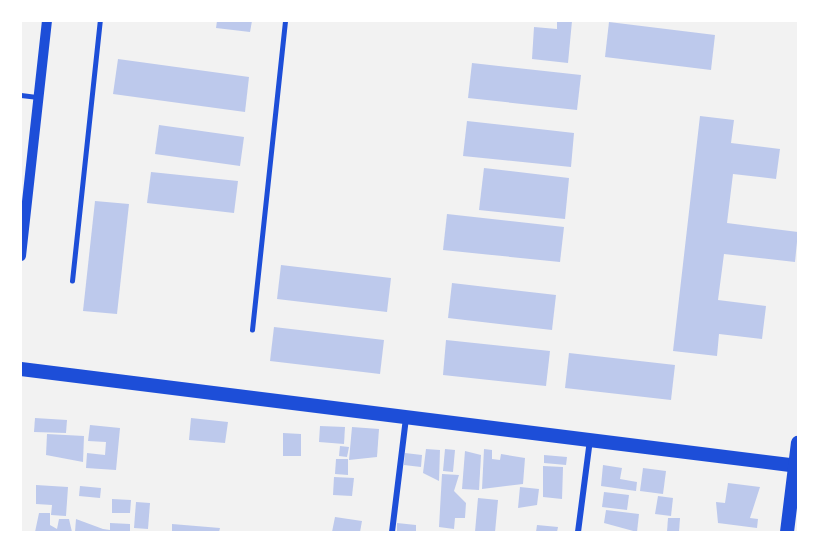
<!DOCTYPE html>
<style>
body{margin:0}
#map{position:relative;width:819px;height:553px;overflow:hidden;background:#f2f2f2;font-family:"Titillium Web",sans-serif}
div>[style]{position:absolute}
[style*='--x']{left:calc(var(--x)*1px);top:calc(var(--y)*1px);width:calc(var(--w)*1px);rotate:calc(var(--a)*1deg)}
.building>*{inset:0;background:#bdc9ec}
.service>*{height:4.5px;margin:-2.25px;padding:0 2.25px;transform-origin:2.25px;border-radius:2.25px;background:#1d4ed8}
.minor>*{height:6px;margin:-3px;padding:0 3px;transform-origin:3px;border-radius:3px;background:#1d4ed8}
.tertiary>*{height:10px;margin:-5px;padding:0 5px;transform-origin:5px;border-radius:5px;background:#1d4ed8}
.primary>*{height:14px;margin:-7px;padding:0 7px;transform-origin:7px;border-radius:7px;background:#1d4ed8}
span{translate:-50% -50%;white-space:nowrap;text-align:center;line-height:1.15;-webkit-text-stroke:5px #fff;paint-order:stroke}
.frame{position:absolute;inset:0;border:22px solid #fff;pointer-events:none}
</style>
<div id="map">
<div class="building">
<i style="clip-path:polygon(217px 21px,252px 21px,250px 32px,216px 28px)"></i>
<i style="clip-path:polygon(557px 21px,572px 21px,568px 63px,532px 59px,534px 27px,557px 29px)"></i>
<i style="clip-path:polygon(609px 22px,715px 35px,711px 70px,605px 57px)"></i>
<i style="clip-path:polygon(118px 59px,249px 77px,245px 112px,113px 94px)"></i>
<i style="clip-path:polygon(472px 63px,581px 75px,577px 110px,468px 98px)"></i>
<i style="clip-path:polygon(700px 116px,734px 120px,731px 143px,780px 149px,776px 179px,733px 174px,727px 223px,798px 232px,795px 262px,724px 254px,718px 300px,766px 306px,762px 339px,719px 334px,717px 356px,673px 351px)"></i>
<i style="clip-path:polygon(467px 121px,574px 133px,571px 167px,463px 156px)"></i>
<i style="clip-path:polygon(159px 125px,244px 137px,240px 166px,155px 154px)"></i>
<i style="clip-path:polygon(484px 168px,569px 178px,565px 219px,479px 210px)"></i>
<i style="clip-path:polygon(151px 172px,238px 181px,234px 213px,147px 203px)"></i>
<i style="clip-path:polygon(95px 201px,129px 204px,117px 314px,83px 311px)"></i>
<i style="clip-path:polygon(447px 214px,564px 227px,560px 262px,443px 250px)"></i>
<i style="clip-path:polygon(281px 265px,391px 278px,387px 312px,277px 299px)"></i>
<i style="clip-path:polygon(452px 283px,556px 295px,552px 330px,448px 318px)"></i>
<i style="clip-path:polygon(274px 327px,384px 340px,380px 374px,270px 361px)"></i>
<i style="clip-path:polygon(446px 340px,550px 351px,546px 386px,443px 375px)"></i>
<i style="clip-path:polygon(569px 353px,675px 365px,671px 400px,565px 388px)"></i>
<i style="clip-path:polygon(35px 418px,67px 420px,66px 433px,34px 432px)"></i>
<i style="clip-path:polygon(191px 418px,228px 422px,225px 443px,189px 440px)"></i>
<i style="clip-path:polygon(90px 425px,120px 428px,116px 470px,86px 468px,87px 453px,105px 455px,106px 442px,88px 441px)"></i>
<i style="clip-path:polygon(320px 426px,345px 427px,344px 444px,319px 442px)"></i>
<i style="clip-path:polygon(352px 427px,379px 429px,377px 457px,349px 460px)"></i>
<i style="clip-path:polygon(283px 433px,301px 434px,301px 456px,283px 456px)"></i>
<i style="clip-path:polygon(47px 434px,84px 436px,83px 462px,46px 455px)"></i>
<i style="clip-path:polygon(340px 446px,349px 447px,347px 457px,339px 456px)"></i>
<i style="clip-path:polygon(426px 449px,440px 450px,439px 481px,423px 473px)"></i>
<i style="clip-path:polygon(445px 449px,455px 450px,453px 472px,443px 471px)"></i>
<i style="clip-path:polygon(484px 449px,492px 450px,492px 459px,500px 460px,501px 454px,525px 458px,523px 484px,482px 489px)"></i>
<i style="clip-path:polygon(465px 451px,481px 455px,479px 490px,462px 489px)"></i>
<i style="clip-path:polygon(405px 453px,422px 455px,421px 467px,404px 465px)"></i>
<i style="clip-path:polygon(544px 455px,567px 457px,566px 465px,544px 463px)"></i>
<i style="clip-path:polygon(336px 459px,348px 459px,348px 475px,335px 474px)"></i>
<i style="clip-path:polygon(603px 465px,622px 468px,620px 479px,637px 482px,636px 491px,601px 486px)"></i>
<i style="clip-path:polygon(543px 466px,563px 467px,562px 499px,543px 497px)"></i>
<i style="clip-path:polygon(643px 468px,666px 471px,663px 494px,640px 491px)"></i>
<i style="clip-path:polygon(442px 474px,459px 475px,454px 491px,466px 503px,465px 518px,455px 518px,454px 529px,439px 527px)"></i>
<i style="clip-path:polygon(334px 477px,354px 478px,352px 496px,333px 495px)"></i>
<i style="clip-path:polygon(728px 483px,760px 487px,750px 518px,758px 519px,757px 528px,718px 523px,716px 502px,725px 503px)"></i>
<i style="clip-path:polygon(36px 485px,68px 487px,66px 516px,51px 515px,52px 505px,36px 504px)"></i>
<i style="clip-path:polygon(80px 486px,101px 488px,100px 498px,79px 496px)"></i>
<i style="clip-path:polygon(520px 487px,539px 489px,537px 505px,518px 508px)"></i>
<i style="clip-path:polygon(604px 492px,629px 495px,627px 510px,602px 507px)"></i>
<i style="clip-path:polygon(658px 496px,673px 498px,671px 516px,655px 514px)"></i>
<i style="clip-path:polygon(478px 498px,498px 500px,495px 532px,475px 532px)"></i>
<i style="clip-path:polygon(112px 499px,131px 500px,130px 513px,112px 513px)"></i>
<i style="clip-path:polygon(136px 502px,150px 503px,148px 529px,134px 528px)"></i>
<i style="clip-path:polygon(606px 510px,639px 514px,637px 532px,604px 523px)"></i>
<i style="clip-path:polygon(39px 513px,50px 513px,50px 525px,57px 529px,59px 519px,69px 519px,72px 532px,35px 532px)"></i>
<i style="clip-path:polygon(335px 517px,362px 521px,360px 532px,332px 532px)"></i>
<i style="clip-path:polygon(668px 518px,680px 518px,679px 532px,667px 532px)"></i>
<i style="clip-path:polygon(76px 519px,103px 529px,110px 530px,110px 523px,130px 524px,130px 532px,75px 532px)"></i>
<i style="clip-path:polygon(397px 523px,416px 525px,416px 532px,397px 532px)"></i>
<i style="clip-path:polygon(172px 524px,220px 528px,219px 532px,172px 532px)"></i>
<i style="clip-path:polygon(537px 525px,558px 527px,557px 532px,536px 532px)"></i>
</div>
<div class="service">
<i style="--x:21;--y:95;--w:17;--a:7"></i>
<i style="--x:72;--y:281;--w:262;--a:-83.9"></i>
<i style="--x:252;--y:330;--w:311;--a:-83.9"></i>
</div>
<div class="minor">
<i style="--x:392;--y:532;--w:115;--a:-83"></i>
<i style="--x:578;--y:532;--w:93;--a:-82.6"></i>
</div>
<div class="tertiary">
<i style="--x:21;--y:256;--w:236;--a:-83.7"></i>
</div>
<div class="primary">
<i style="--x:21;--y:369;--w:783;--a:7.12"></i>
<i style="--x:787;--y:532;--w:90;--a:-83"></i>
</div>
<div class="frame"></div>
</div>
